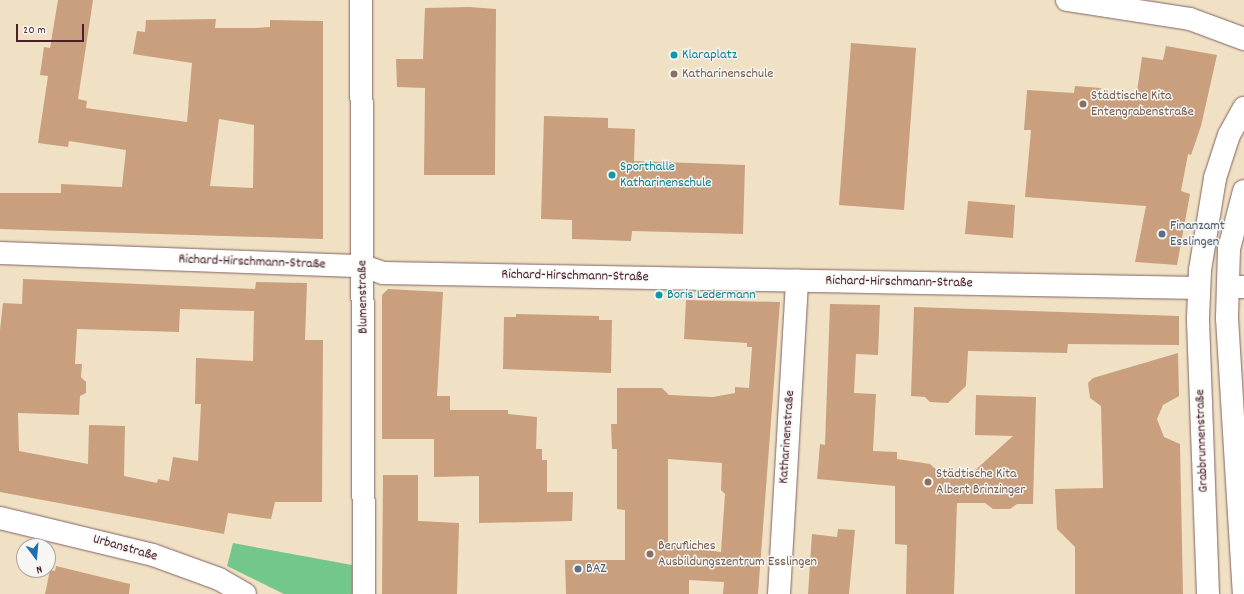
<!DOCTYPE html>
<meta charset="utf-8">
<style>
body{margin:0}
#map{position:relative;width:1244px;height:594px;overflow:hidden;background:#f0e1c5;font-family:Dekko,sans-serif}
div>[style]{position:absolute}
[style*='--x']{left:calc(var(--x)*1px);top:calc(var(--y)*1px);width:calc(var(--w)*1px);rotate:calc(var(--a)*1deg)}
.green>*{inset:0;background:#74c78b}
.building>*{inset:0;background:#c99f7d}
.roads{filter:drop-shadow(0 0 1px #846361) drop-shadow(0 0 1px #846361)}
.minor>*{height:22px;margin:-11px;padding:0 11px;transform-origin:11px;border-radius:11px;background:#fff}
.major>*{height:22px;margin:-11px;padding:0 11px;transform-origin:11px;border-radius:11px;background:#fff}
.dots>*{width:11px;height:11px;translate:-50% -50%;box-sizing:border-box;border:2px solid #f6f6f2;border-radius:50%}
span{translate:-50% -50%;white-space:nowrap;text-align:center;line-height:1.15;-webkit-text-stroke:3px #f6f6f2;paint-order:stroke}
.culture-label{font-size:14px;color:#0d838f}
.left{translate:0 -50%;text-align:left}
.education-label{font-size:14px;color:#785e54}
.service-label{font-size:14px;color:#4e5e75}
.street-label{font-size:14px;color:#4a1f2b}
.north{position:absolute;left:16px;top:538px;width:40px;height:40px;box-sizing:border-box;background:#f6f6f2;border:1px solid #b1a0a2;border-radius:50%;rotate:164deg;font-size:11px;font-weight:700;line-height:16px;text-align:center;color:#4a1f2b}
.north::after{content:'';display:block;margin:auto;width:14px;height:18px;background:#1f6fb2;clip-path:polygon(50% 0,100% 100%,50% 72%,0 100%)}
.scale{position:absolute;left:16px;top:24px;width:68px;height:18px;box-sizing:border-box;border:2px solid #4a1f2b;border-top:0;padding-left:5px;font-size:12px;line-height:14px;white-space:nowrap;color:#4a1f2b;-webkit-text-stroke:3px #f6f6f2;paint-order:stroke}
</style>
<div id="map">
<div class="green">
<i style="clip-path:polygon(233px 543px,352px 565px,352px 594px,284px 594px,227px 566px)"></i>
</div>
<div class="building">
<i style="clip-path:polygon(evenodd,58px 0,93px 0,78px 99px,87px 101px,86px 108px,187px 122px,192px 63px,133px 54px,137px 31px,145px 32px,146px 20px,216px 19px,215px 28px,255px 28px,270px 27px,270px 20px,323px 21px,323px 239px,0 229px,0 193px,61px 193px,61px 184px,122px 187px,126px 150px,69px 141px,68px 147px,38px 143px,48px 76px,40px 75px,44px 47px,50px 48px,58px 0,219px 119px,254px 125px,253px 188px,210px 186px,219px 119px)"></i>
<i style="clip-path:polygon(469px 7px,496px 9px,495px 175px,424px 175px,425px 88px,397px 87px,396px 59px,423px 59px,425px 8px)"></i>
<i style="clip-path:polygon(851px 43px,916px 48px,904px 210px,839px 205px)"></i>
<i style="clip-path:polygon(1166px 46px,1217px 55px,1201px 126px,1191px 155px,1188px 154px,1181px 191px,1190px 194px,1177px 265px,1135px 262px,1146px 206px,1025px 197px,1031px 130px,1024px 130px,1027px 90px,1074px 93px,1075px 86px,1101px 88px,1100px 95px,1136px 98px,1142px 57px,1163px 60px)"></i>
<i style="clip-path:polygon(544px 116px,608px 118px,608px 128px,635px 129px,634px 161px,745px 165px,743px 234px,632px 231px,631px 241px,572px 239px,572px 220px,541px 219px)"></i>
<i style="clip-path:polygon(968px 201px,1015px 205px,1013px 238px,965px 234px)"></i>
<i style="clip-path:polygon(evenodd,23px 279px,255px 289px,256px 282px,307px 283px,305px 340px,323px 340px,322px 502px,275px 502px,271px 519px,228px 513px,224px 534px,0 492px,0 330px,3px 303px,22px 304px,23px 279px,180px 309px,254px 311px,253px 361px,196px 358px,195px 404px,201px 404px,198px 461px,173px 457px,169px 481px,158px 479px,157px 483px,124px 476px,125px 426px,89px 425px,88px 464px,19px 451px,18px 413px,79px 415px,80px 396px,86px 393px,86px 382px,81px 377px,82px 364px,75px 364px,77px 329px,179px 332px,180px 309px)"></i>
<i style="clip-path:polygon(388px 289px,443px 292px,437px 396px,450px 396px,450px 410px,508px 410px,508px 414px,537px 417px,536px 449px,542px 449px,542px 460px,547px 460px,547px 492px,573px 492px,572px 521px,479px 523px,479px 476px,434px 477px,434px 439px,382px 439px,382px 295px)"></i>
<i style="clip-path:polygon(evenodd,686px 300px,780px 302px,758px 594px,723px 594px,724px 582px,689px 580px,689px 594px,566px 594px,565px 560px,625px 560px,625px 510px,617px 509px,617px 449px,612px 449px,611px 424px,617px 424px,617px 388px,662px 388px,669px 395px,713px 397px,735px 393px,735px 387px,749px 388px,752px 347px,747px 347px,747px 343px,684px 339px,686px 300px,668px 459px,722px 463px,721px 490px,725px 494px,721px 552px,668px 545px,668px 459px)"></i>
<i style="clip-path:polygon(830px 304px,880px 305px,878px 355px,856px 354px,854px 393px,876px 394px,873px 451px,897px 452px,897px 459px,930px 464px,940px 473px,972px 473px,1013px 436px,975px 435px,976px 395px,1036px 397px,1033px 504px,1017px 504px,1010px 509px,993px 509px,985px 503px,957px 503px,954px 594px,906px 594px,907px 545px,895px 544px,895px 486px,817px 479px,820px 444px,825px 445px)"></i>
<i style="clip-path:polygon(914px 307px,1179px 316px,1179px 345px,1068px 344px,1067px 353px,968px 351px,966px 386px,948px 403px,930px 402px,925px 397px,911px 396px)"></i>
<i style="clip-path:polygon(516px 314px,599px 316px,599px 320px,612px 320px,611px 373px,503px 369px,504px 317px,516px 317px)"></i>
<i style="clip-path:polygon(1178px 353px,1179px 396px,1163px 405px,1157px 419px,1164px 437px,1180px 444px,1183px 594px,1075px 594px,1075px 547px,1057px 529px,1055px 489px,1103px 488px,1101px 406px,1090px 398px,1088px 383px,1093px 378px)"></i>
<i style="clip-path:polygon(383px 475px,418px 475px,418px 521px,459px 523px,457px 594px,382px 594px)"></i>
<i style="clip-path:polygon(838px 529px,855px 530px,849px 594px,808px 594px,812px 534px,837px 537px)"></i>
<i style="clip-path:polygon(56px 566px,130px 584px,129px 594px,45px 594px,50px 570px,55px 571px)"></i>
</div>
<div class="roads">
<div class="minor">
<i style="--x:361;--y:0;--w:594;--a:89.71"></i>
<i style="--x:1067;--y:0;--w:124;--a:8.8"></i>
<i style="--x:1190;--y:19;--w:58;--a:20.3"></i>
<i style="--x:0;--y:253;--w:363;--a:2.1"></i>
<i style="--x:363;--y:266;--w:21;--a:19"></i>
<i style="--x:383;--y:273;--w:816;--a:1.05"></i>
<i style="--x:1228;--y:287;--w:16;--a:0"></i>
<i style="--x:0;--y:518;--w:157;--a:13.6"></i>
<i style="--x:153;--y:555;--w:70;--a:20"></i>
<i style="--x:219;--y:579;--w:30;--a:30"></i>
<i style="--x:779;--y:594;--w:314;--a:-86.7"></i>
</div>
<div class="major">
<i style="--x:1244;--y:191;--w:60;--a:104.5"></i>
<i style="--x:1229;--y:249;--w:69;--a:91.7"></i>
<i style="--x:1227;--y:318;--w:276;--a:86.5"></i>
<i style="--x:1208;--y:594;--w:276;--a:-92.1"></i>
<i style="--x:1198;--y:318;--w:48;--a:-87.6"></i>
<i style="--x:1200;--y:270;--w:93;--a:-80.7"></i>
<i style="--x:1215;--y:178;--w:45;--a:-72"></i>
<i style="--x:1229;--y:135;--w:31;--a:-61"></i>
</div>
</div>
<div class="dots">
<i style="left:674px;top:55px;background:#0f9aa8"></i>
<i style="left:674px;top:74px;background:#8d6e63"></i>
<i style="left:1083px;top:104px;background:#8d6e63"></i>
<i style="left:612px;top:175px;background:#0f9aa8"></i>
<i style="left:1162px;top:234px;background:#5c6f8a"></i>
<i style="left:659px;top:295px;background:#0f9aa8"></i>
<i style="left:928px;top:482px;background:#8d6e63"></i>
<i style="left:650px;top:554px;background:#8d6e63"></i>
<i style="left:578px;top:569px;background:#5c6f8a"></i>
</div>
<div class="culture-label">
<span class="left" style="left:682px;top:55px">Klaraplatz</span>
<span class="left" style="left:620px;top:175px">Sporthalle<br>Katharinenschule</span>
<span class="left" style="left:667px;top:295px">Boris Ledermann</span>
</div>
<div class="education-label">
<span class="left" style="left:682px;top:74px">Katharinenschule</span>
<span class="left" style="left:1091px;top:104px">Städtische Kita<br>Entengrabenstraße</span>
<span class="left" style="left:936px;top:482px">Städtische Kita<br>Albert Brinzinger</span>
<span class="left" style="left:658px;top:554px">Berufliches<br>Ausbildungszentrum Esslingen</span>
</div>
<div class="service-label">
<span class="left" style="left:1170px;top:234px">Finanzamt<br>Esslingen</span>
<span class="left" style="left:586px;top:569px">BAZ</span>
</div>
<div class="street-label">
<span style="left:252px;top:262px;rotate:2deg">Richard-Hirschmann-Straße</span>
<span style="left:575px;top:276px;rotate:1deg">Richard-Hirschmann-Straße</span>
<span style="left:899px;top:282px;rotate:1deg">Richard-Hirschmann-Straße</span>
<span style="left:363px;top:297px;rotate:-91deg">Blumenstraße</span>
<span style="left:787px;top:437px;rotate:-86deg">Katharinenstraße</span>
<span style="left:1202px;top:441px;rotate:-92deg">Grabbrunnenstraße</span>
<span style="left:125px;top:548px;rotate:16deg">Urbanstraße</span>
</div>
<div class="north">N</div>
<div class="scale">20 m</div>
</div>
